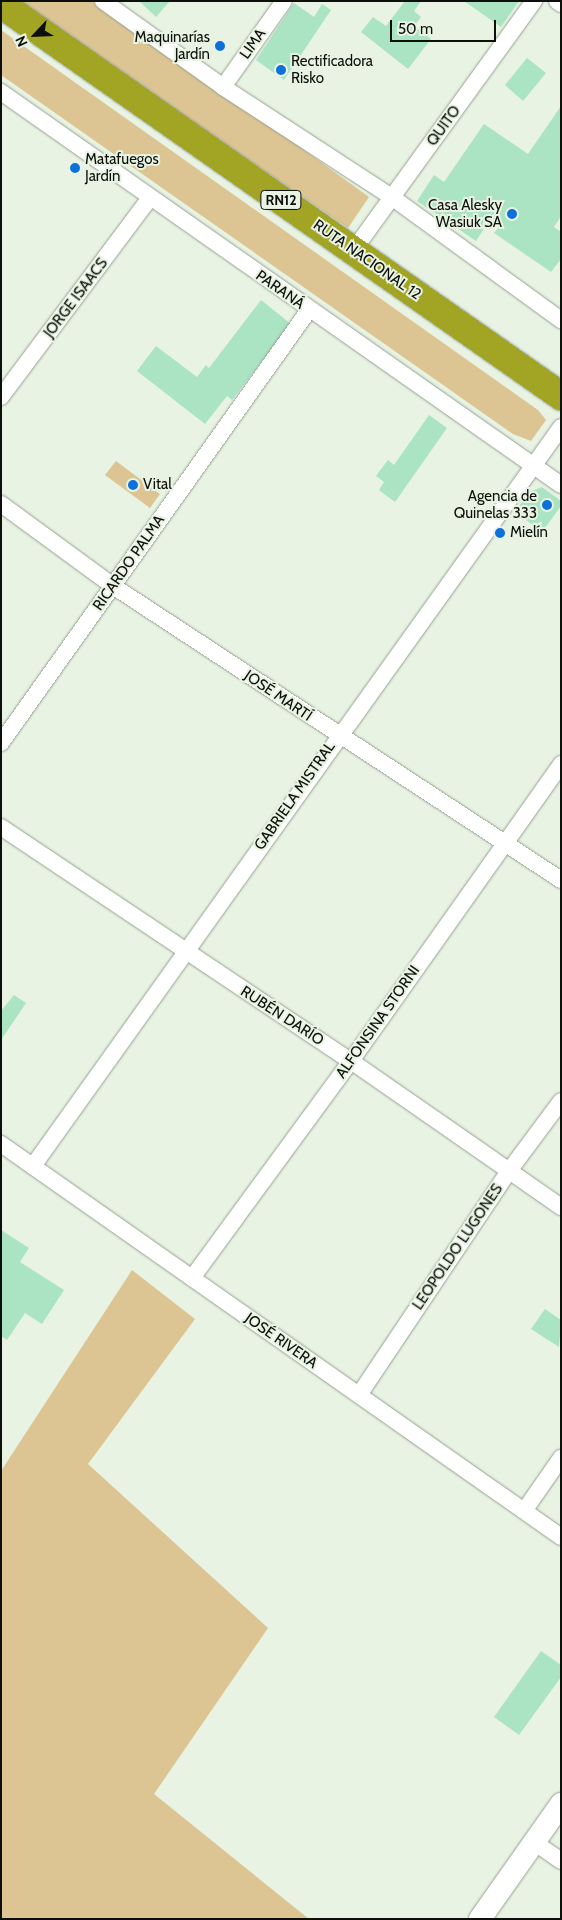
<!DOCTYPE html>
<meta charset="utf-8">
<style>
body{margin:0}
#map{position:relative;width:562px;height:1920px;overflow:hidden;background:#e8f3e3;font-family:Cabin,sans-serif}
div>[style]{position:absolute}
[style*='--x']{left:calc(var(--x)*1px);top:calc(var(--y)*1px);width:calc(var(--w)*1px);rotate:calc(var(--a)*1deg)}
.green>*{inset:0;background:#dcc593}
.building>*{inset:0;background:#aae4c3}
.roads{filter:drop-shadow(0 0 1px #96a091) drop-shadow(0 0 1px #96a091)}
.street>*{height:16px;margin:-8px;padding:0 8px;transform-origin:8px;border-radius:8px;background:#fff}
.secondary>*{height:22px;margin:-11px;padding:0 11px;transform-origin:11px;border-radius:11px;background:#fff}
.highway>*{height:28px;margin:-14px;padding:0 14px;transform-origin:14px;border-radius:14px;background:#a2a524}
.dots>*{width:14px;height:14px;translate:-50% -50%;box-sizing:border-box;border:2px solid #e8f3e3;border-radius:50%}
span{translate:-50% -50%;white-space:nowrap;text-align:center;line-height:1.15;-webkit-text-stroke:4px #e8f3e3;paint-order:stroke}
.shield-label span{padding:1px 4px;background:#e8f3e3;border:1px solid;border-radius:4px;-webkit-text-stroke-width:0}
.shield-label{font-size:14px;color:#0c0f0a;font-weight:700}
.poi-label{font-size:15px;color:#0c0f0a}
.right{translate:-100% -50%;text-align:right}
.left{translate:0 -50%;text-align:left}
.street-label{font-size:15px;color:#0c0f0a}
.frame{position:absolute;inset:0;border:2px solid #0c0f0a;pointer-events:none}
.north{position:absolute;left:10px;top:10px;width:50px;height:50px;-webkit-text-stroke:4px #e8f3e3;paint-order:stroke;rotate:245deg;font-size:14px;font-weight:700;line-height:20px;text-align:center;color:#0c0f0a}
.north::after{content:'';display:block;margin:auto;width:18px;height:22px;background:#0c0f0a;clip-path:polygon(50% 0,100% 100%,50% 72%,0 100%)}
.scale{position:absolute;left:390px;top:20px;width:106px;height:22px;box-sizing:border-box;border:2px solid #0c0f0a;border-top:0;padding-left:6px;font-size:15px;line-height:18px;white-space:nowrap;color:#0c0f0a;-webkit-text-stroke:4px #e8f3e3;paint-order:stroke}
</style>
<div id="map">
<div class="green">
<i style="clip-path:polygon(17px 1px,98px 1px,369px 197px,348px 228px)"></i>
<i style="clip-path:polygon(1px 30px,538px 410px,546px 420px,531px 441px,513px 434px,1px 75px)"></i>
<i style="clip-path:polygon(116px 461px,160px 494px,150px 508px,105px 475px)"></i>
<i style="clip-path:polygon(132px 1270px,195px 1319px,88px 1464px,268px 1628px,154px 1794px,309px 1919px,1px 1919px,1px 1471px)"></i>
</div>
<div class="building">
<i style="clip-path:polygon(139px 1px,170px 1px,156px 17px)"></i>
<i style="clip-path:polygon(405px 1px,421px 1px,414px 11px,421px 17px,414px 26px,431px 39px,408px 69px,361px 32px,373px 17px,386px 26px)"></i>
<i style="clip-path:polygon(464px 1px,519px 1px,501px 27px)"></i>
<i style="clip-path:polygon(294px 3px,314px 17px,322px 4px,331px 10px,284px 80px,256px 60px)"></i>
<i style="clip-path:polygon(527px 58px,546px 73px,523px 101px,505px 85px)"></i>
<i style="clip-path:polygon(561px 106px,561px 216px,554px 227px,561px 232px,561px 259px,551px 272px,494px 233px,499px 227px,490px 220px,476px 241px,417px 201px,434px 175px,444px 182px,484px 124px,528px 154px)"></i>
<i style="clip-path:polygon(261px 300px,291px 324px,232px 400px,227px 396px,205px 424px,137px 371px,156px 346px,197px 377px,206px 365px,209px 368px)"></i>
<i style="clip-path:polygon(429px 415px,447px 428px,395px 502px,379px 490px,384px 482px,376px 476px,388px 460px,394px 465px)"></i>
<i style="clip-path:polygon(542px 487px,561px 501px,561px 506px,542px 532px,515px 512px,529px 492px)"></i>
<i style="clip-path:polygon(14px 995px,26px 1003px,1px 1040px,1px 1011px)"></i>
<i style="clip-path:polygon(1px 1230px,29px 1248px,20px 1262px,64px 1290px,42px 1324px,25px 1313px,7px 1340px,1px 1336px)"></i>
<i style="clip-path:polygon(545px 1309px,561px 1320px,559px 1347px,531px 1329px)"></i>
<i style="clip-path:polygon(541px 1651px,561px 1665px,561px 1677px,519px 1735px,494px 1717px)"></i>
</div>
<div class="roads">
<div class="street">
<i style="--x:103;--y:1;--w:148;--a:35.6"></i>
<i style="--x:223;--y:87;--w:203;--a:33.1"></i>
<i style="--x:393;--y:198;--w:208;--a:36"></i>
<i style="--x:557;--y:1;--w:5;--a:37"></i>
<i style="--x:223;--y:87;--w:105;--a:-54.7"></i>
<i style="--x:1;--y:92;--w:684;--a:35.06"></i>
<i style="--x:353;--y:251;--w:309;--a:-54.1"></i>
<i style="--x:1;--y:397;--w:249;--a:-53.2"></i>
<i style="--x:1;--y:504;--w:139;--a:36.2"></i>
<i style="--x:113;--y:586;--w:536;--a:33.27"></i>
<i style="--x:1;--y:743;--w:531;--a:-54.58"></i>
<i style="--x:1;--y:827;--w:421;--a:33.8"></i>
<i style="--x:351;--y:1061;--w:256;--a:34.8"></i>
<i style="--x:1;--y:1144;--w:684;--a:35.06"></i>
<i style="--x:33;--y:1166;--w:908;--a:-54.45"></i>
<i style="--x:192;--y:1278;--w:269;--a:-53.8"></i>
<i style="--x:351;--y:1061;--w:364;--a:-54.7"></i>
<i style="--x:359;--y:1395;--w:270;--a:-56.2"></i>
<i style="--x:509;--y:1171;--w:87;--a:-53.4"></i>
<i style="--x:524;--y:1511;--w:65;--a:-55.1"></i>
<i style="--x:534;--y:1842;--w:33;--a:35"></i>
</div>
<div class="secondary">
<i style="--x:480;--y:1919;--w:141;--a:-54.8"></i>
</div>
<div class="highway">
<i style="--x:1;--y:4;--w:684;--a:34.99"></i>
</div>
</div>
<div class="dots">
<i style="left:220px;top:46px;background:#0c71da"></i>
<i style="left:281px;top:70px;background:#0c71da"></i>
<i style="left:75px;top:168px;background:#0c71da"></i>
<i style="left:512px;top:214px;background:#0c71da"></i>
<i style="left:133px;top:485px;background:#0c71da"></i>
<i style="left:547px;top:505px;background:#0c71da"></i>
<i style="left:500px;top:533px;background:#0c71da"></i>
</div>
<div class="shield-label">
<span style="left:281px;top:200px">RN12</span>
</div>
<div class="poi-label">
<span class="right" style="left:210px;top:46px">Maquinarías<br>Jardín</span>
<span class="left" style="left:291px;top:70px">Rectificadora<br>Risko</span>
<span class="left" style="left:85px;top:168px">Matafuegos<br>Jardín</span>
<span class="right" style="left:502px;top:214px">Casa Alesky<br>Wasiuk SA</span>
<span class="left" style="left:143px;top:485px">Vital</span>
<span class="right" style="left:537px;top:505px">Agencia de<br>Quinelas 333</span>
<span class="left" style="left:510px;top:533px">Mielín</span>
</div>
<div class="street-label">
<span style="left:253px;top:44px;rotate:-55deg">LIMA</span>
<span style="left:444px;top:126px;rotate:-54deg">QUITO</span>
<span style="left:367px;top:260px;rotate:35deg">RUTA NACIONAL 12</span>
<span style="left:280px;top:290px;rotate:35deg">PARANÁ</span>
<span style="left:76px;top:298px;rotate:-53deg">JORGE ISAACS</span>
<span style="left:129px;top:563px;rotate:-55deg">RICARDO PALMA</span>
<span style="left:278px;top:696px;rotate:34deg">JOSÉ MARTÍ</span>
<span style="left:295px;top:796px;rotate:-55deg">GABRIELA MISTRAL</span>
<span style="left:282px;top:1016px;rotate:33deg">RUBÉN DARÍO</span>
<span style="left:378px;top:1022px;rotate:-55deg">ALFONSINA STORNI</span>
<span style="left:458px;top:1247px;rotate:-56deg">LEOPOLDO LUGONES</span>
<span style="left:281px;top:1341px;rotate:35deg">JOSÉ RIVERA</span>
</div>
<div class="frame"></div>
<div class="north">N</div>
<div class="scale">50 m</div>
</div>
